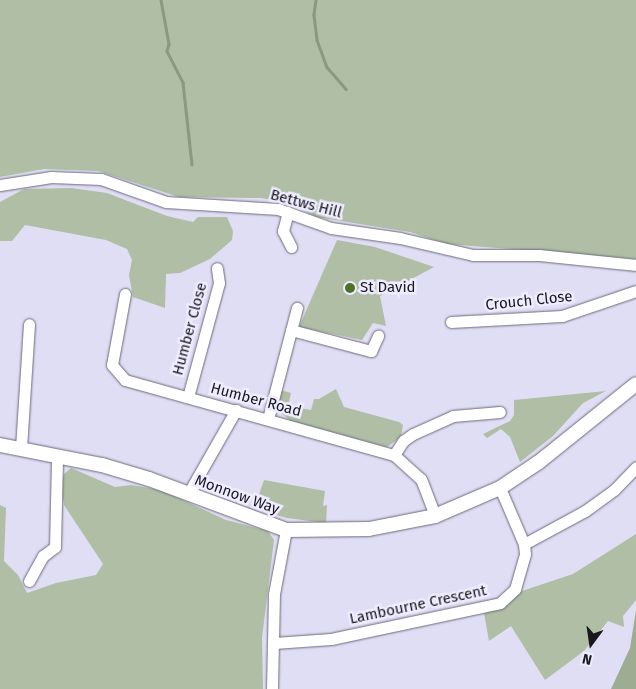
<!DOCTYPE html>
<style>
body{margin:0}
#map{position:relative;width:636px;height:689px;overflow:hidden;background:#e0def4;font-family:"Fira Sans",sans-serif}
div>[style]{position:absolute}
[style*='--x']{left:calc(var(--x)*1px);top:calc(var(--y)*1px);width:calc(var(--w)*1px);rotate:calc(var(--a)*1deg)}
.green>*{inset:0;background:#afbea4}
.forest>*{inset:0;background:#9ead92}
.stream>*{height:2.5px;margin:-1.25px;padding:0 1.25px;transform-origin:1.25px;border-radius:1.25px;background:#8b9a7f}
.roads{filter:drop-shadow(0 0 1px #6b697c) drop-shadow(0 0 1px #6b697c)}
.minor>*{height:11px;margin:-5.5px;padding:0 5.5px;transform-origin:5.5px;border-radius:5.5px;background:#fff}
.tertiary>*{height:14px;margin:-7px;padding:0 7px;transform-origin:7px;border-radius:7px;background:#fff}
.dots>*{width:14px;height:14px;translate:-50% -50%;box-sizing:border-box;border:2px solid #eeecfe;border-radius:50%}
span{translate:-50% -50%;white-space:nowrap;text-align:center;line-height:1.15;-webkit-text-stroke:5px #eeecfe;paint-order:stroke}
.street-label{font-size:15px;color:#19181f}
.poi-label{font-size:15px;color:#19181f}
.left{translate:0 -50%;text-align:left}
.north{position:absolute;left:566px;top:619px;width:50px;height:50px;-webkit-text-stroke:4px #eeecfe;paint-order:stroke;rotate:194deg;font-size:14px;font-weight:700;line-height:20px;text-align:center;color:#19181f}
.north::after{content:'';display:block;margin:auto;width:18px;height:22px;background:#19181f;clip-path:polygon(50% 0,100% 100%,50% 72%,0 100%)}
</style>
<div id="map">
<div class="green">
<i style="clip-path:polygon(0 0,636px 0,636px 259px,447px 244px,410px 232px,316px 217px,290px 203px,261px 198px,179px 197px,98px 171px,44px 169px,0 177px)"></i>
<i style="clip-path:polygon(71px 188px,107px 193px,167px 216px,193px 222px,198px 217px,227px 217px,233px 231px,232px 240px,210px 259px,180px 273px,166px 274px,165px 308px,133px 297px,129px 275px,132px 260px,127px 249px,106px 240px,25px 225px,12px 241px,0 241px,0 202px,24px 189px)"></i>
<i style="clip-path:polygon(337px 240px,375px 247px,434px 267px,380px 296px,386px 326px,373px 323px,362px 340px,299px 327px)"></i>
<i style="clip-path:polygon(336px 389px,344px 407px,399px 422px,403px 425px,401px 437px,387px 447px,291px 421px,277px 410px,281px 390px,291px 393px,288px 406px,311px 410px,314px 399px,319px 399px)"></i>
<i style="clip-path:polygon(606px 391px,583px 403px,553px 436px,520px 462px,510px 437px,501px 429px,487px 438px,483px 434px,510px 421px,514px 415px,514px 400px)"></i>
<i style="clip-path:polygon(71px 468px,115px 487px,131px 485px,161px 490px,226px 520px,268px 531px,274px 540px,262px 638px,263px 689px,0 689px,0 505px,6px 508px,4px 561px,18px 575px,27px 593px,56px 583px,96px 575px,103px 564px,64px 505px,61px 485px,64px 474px)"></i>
<i style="clip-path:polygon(264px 480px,325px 491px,323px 506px,327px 505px,326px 523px,287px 518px,254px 509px)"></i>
<i style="clip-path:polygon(636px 534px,636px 600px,623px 616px,624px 627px,608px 621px,584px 651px,545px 680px,511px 626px,489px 641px,484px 613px,509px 604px,519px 592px,573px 574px)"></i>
</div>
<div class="forest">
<i style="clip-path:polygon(636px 610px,636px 689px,611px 689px,630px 648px)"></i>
</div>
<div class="stream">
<i style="--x:161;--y:0;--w:45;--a:79.7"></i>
<i style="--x:169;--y:44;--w:7;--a:106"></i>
<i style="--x:167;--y:51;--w:36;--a:63"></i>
<i style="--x:183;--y:83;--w:82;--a:83.7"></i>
<i style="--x:316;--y:0;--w:15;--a:98"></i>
<i style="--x:314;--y:15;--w:25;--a:83"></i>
<i style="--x:317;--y:40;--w:29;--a:70"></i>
<i style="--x:327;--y:67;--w:29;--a:49"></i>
</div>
<div class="roads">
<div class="minor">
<i style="--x:0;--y:185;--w:52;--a:-8.9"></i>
<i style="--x:51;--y:177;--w:50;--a:2.3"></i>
<i style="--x:101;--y:179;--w:69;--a:19.5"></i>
<i style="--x:166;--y:202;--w:112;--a:3.6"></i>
<i style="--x:278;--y:209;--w:56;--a:19.7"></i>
<i style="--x:331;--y:228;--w:70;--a:8.2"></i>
<i style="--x:400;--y:238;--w:75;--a:13.1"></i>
<i style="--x:473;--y:255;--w:66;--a:0"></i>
<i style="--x:539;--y:255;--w:98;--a:5.9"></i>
<i style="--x:288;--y:212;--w:20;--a:105"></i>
<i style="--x:283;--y:231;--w:18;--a:63"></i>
<i style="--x:125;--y:294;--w:72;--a:100.4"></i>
<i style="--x:112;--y:365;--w:20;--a:49"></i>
<i style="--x:125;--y:380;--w:279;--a:15.6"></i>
<i style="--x:394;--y:455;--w:36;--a:42"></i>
<i style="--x:421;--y:479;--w:40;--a:69"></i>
<i style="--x:451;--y:322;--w:111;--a:-3.1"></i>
<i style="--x:562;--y:316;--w:78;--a:-18.7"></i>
<i style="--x:291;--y:330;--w:83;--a:14.7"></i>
<i style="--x:371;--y:351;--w:17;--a:-65"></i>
<i style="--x:188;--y:397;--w:118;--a:-74.8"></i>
<i style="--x:219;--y:283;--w:15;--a:-98"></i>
<i style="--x:268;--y:419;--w:115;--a:-75.4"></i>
<i style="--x:21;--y:448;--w:124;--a:-86.3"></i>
<i style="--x:394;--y:455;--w:17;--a:-57"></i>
<i style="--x:403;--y:441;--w:12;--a:-35"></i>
<i style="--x:413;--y:434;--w:44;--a:-24.2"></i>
<i style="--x:453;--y:416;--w:47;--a:-4.9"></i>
<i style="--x:188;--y:494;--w:97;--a:-60.3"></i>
<i style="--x:524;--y:544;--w:69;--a:-28.4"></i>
<i style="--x:585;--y:511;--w:36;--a:-36"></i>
<i style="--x:614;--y:490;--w:32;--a:-46"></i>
<i style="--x:29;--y:581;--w:29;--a:-61"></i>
<i style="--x:43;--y:556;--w:15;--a:-37"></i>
<i style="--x:55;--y:547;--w:91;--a:-88.7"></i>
<i style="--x:274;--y:643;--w:57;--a:-4"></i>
<i style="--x:331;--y:639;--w:173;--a:-12"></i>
<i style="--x:500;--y:603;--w:21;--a:-43"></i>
<i style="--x:515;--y:589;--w:36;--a:-74"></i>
<i style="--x:525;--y:554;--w:10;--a:-96"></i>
<i style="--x:524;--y:544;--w:61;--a:-113.2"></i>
<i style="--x:272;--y:689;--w:95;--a:-88.8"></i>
<i style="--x:274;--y:594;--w:65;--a:-79.4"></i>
</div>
<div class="tertiary">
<i style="--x:0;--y:445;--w:104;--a:11.1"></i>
<i style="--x:102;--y:465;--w:49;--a:16.6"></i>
<i style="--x:149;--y:479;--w:146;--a:20.4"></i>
<i style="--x:286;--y:530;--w:83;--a:-0.7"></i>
<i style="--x:369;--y:529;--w:67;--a:-11.1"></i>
<i style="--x:435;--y:516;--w:71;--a:-23.3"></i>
<i style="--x:500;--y:488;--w:47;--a:-33.7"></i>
<i style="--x:539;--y:462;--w:124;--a:-38.8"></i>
</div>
</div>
<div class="dots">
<i style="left:350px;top:288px;background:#4d7129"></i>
</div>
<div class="street-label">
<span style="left:306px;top:204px;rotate:15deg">Bettws Hill</span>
<span style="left:529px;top:301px;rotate:-6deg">Crouch Close</span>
<span style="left:190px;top:329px;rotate:-75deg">Humber Close</span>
<span style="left:256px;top:400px;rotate:15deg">Humber Road</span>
<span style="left:237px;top:495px;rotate:20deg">Monnow Way</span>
<span style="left:418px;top:605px;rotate:-12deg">Lambourne Crescent</span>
</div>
<div class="poi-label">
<span class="left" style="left:360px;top:288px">St David</span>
</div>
<div class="north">N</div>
</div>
